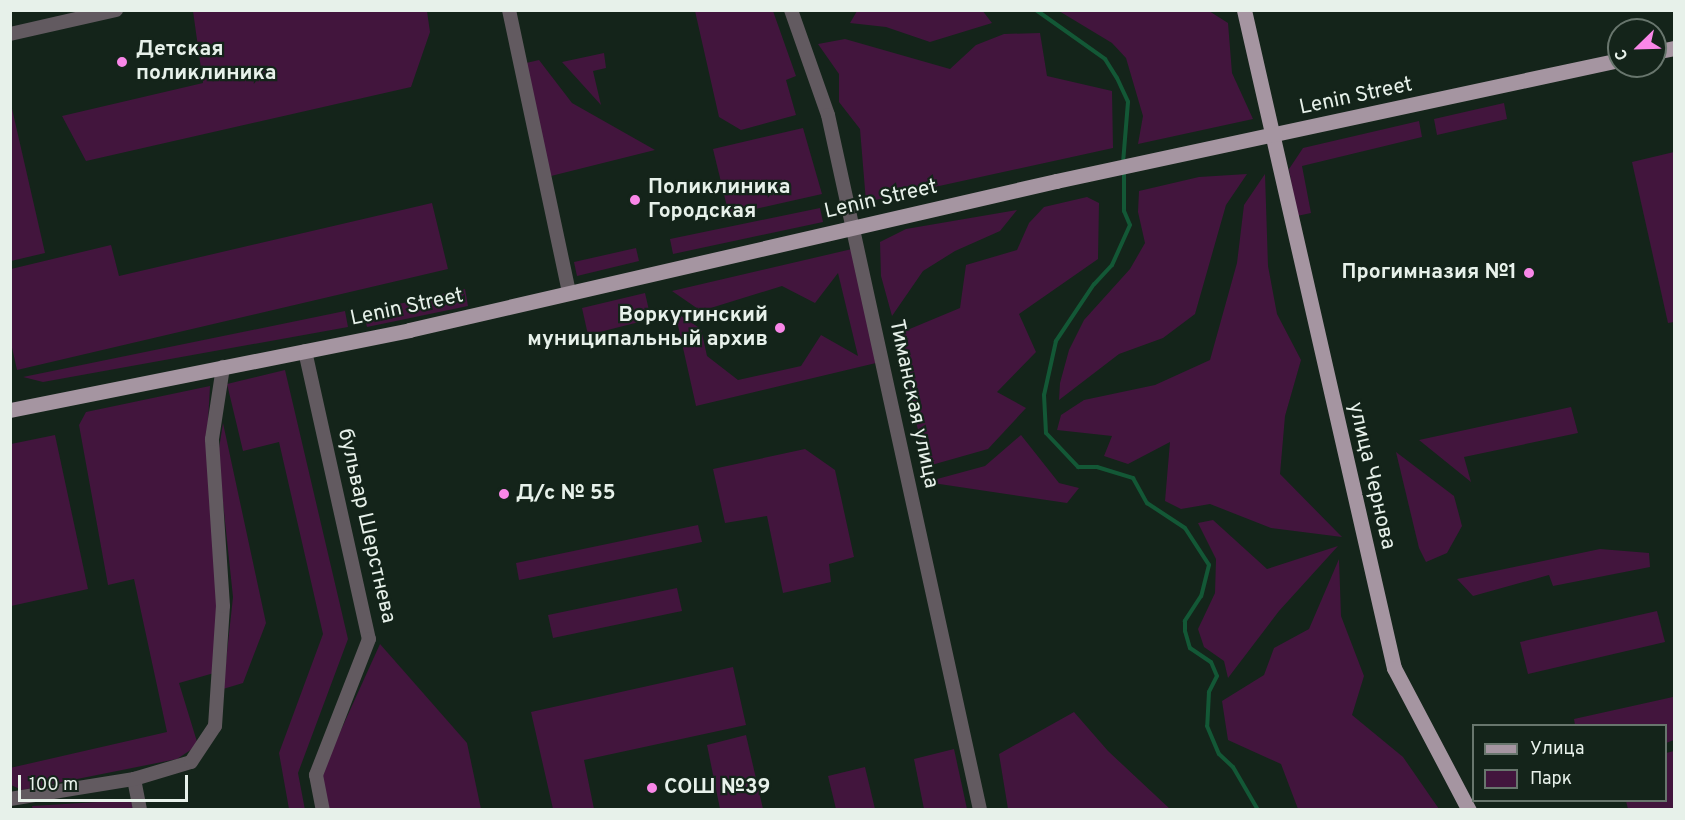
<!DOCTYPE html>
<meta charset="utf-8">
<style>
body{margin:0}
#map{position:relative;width:1685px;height:820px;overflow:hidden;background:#14241a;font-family:Overpass,sans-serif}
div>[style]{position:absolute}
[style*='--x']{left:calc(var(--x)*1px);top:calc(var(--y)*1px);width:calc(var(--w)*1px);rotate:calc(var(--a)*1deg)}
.green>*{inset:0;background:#42153d}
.stream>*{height:4px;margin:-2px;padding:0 2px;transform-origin:2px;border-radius:2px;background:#135836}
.minor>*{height:14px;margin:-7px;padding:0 7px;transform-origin:7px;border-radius:7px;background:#625a60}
.major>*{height:15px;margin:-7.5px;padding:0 7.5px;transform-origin:7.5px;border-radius:7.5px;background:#a595a1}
.dots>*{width:16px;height:16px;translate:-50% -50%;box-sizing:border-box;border:3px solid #14241a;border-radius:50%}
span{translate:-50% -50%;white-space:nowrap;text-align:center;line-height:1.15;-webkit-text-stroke:4.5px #14241a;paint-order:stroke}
.poi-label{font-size:21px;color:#e7f1ea;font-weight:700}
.left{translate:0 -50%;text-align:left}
.right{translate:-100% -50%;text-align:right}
.street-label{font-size:21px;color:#e7f1ea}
.frame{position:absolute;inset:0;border:12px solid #e7f1ea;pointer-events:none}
.legend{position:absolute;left:1472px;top:724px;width:195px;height:78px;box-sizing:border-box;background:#14241a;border:2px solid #68766d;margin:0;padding:8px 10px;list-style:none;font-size:18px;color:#e7f1ea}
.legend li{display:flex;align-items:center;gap:12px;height:30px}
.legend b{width:30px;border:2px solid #68766d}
.north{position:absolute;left:1607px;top:18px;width:60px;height:60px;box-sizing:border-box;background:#14241a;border:2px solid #68766d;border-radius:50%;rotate:247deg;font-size:16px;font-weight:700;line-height:24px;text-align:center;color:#e7f1ea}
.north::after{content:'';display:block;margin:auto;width:21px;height:27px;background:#f987e8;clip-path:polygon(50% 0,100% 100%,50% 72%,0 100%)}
.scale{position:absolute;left:18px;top:775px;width:170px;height:27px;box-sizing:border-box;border:3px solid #e7f1ea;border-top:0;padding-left:8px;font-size:18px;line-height:21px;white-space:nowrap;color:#e7f1ea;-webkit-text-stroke:4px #14241a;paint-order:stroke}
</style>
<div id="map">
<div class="green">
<i style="clip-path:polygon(982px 10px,992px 23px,930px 42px,886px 27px,850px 23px,857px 11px)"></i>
<i style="clip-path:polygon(193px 11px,427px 11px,430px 32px,411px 87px,86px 161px,62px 116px,203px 83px)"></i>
<i style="clip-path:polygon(695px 11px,773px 11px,796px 76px,786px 80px,796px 115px,741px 130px,719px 117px)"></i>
<i style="clip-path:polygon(1059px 11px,1209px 11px,1228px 23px,1232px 73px,1253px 119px,1138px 144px,1143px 116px,1126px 58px,1112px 43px)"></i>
<i style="clip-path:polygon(1040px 33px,1047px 76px,1112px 91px,1113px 148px,866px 202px,860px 129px,839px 102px,839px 74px,818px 44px,845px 39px,950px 69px,976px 45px,1004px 34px)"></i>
<i style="clip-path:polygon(604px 53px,606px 68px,593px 71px,601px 105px,562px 62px)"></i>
<i style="clip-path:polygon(539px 60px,572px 103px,655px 150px,547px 177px,522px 64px)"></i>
<i style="clip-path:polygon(10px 100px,45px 253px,11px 261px,10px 261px)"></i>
<i style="clip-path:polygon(1504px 103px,1507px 119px,1437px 135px,1434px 119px)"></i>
<i style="clip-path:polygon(1419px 121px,1422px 137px,1302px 166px,1311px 213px,1297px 216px,1289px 169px,1303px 148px)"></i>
<i style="clip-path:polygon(803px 128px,822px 194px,729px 215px,713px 149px)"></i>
<i style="clip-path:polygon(1674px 152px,1674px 322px,1668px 323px,1632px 162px)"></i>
<i style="clip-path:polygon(1247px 174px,1226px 205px,1195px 314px,1163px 338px,1119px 354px,1059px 400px,1060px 383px,1069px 350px,1084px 320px,1130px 269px,1145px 243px,1138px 212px,1139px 191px,1199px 177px)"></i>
<i style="clip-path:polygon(1265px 174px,1268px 266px,1277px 314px,1301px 360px,1285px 416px,1280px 474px,1342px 537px,1271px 528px,1210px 504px,1181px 509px,1165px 501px,1170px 442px,1128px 464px,1104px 456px,1112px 436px,1057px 430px,1061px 415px,1084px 400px,1155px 385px,1210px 360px,1237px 263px,1244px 205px)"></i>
<i style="clip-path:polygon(1087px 197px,1099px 203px,1098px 259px,1019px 314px,1036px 352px,997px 392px,1026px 408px,988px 449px,928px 466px,909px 397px,909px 372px,900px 333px,960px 308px,966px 265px,1017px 250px,1029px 223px,1044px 207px)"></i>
<i style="clip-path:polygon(432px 203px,448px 269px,17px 370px,11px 343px,11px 269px,111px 245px,119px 276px)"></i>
<i style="clip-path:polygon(820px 208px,823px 222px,673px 254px,670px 239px)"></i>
<i style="clip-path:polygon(1017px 210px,1000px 231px,955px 251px,923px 271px,892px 316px,881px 276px,880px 242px,906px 229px)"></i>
<i style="clip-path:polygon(636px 248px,639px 261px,577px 276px,574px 262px)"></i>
<i style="clip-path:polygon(852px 249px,876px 363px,696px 406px,675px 312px,701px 329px,707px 356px,738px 380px,801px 366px,821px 335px,858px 356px,838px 273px,815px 303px,782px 286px,701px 311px,672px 291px)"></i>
<i style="clip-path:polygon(465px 289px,468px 306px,367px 327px,363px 312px)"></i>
<i style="clip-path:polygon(645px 293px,651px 319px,588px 335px,582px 308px)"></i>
<i style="clip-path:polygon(345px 311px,348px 327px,43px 382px,23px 377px)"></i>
<i style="clip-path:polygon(285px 370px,348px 639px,298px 773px,305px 810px,289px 809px,279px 753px,323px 634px,279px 442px,243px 451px,227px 384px)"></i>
<i style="clip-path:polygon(210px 386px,207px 440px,219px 604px,214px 673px,179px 683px,198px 745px,177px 759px,22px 790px,11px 785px,10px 768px,167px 732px,134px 579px,108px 585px,79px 425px,86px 412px)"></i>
<i style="clip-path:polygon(1571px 407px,1578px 433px,1464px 457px,1471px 482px,1419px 440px)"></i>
<i style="clip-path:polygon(223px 423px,266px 623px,243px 683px,223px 689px,233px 597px,218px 455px)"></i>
<i style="clip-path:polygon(55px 435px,88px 589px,11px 606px,11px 444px)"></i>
<i style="clip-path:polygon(1021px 435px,1059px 483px,1079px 488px,1067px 503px,926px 482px,985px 466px)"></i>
<i style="clip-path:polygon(805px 449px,835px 470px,854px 557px,829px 564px,831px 582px,783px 593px,767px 516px,725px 523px,713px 469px)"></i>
<i style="clip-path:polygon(1396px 452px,1454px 496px,1462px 526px,1447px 553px,1426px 562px,1419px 548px)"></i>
<i style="clip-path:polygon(1213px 520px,1267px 569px,1338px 546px,1279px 611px,1228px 678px,1224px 661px,1204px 647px,1198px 629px,1215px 593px,1216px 559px,1198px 523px)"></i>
<i style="clip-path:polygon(698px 525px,702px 542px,519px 580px,516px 563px)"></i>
<i style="clip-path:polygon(1600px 549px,1649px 553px,1650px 567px,1553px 586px,1549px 575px,1473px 596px,1457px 579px)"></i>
<i style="clip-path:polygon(1339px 559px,1341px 616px,1364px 676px,1352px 715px,1403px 757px,1439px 809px,1298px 809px,1281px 764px,1228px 740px,1222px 701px,1264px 675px,1274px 648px,1309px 629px)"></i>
<i style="clip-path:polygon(677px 588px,682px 611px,553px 638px,548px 615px)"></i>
<i style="clip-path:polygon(1657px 611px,1665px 642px,1528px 674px,1520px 642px)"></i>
<i style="clip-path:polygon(380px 644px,467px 743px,481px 809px,329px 809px,321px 774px)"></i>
<i style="clip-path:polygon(733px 667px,746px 725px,584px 760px,594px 809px,553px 809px,531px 712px)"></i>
<i style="clip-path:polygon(1673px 697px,1674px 740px,1666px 743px,1666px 726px,1575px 725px,1574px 719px)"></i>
<i style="clip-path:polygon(1074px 712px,1108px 751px,1170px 809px,1008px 809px,999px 754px)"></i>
<i style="clip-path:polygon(746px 735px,763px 809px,720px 809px,707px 745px)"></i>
<i style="clip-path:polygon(954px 749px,967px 809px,924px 809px,914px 759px)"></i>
<i style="clip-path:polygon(1674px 751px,1674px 809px,1628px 809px,1626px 801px,1666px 800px,1666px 753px)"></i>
<i style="clip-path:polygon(865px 767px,875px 809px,836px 809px,828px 776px)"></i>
<i style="clip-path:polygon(131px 800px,133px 809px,33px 810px,32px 806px)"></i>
</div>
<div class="stream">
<i style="--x:1036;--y:10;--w:85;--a:35.4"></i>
<i style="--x:1105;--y:59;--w:22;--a:58"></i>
<i style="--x:1117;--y:78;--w:26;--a:65"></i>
<i style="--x:1128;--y:102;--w:61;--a:94.7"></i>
<i style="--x:1124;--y:170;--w:41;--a:90"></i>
<i style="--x:1124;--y:211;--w:15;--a:67"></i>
<i style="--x:1130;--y:225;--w:44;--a:114.2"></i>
<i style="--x:1112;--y:265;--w:26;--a:133"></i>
<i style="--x:1094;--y:284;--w:69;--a:123.7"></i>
<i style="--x:1056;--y:341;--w:55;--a:102.5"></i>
<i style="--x:1044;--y:395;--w:38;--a:87"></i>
<i style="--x:1046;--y:433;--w:47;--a:46.7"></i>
<i style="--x:1078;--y:467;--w:19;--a:0"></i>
<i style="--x:1097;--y:467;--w:38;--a:17"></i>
<i style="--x:1133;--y:478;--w:29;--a:61"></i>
<i style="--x:1147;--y:503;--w:45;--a:33.3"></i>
<i style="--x:1185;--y:528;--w:44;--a:57"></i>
<i style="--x:1209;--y:565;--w:32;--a:104"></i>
<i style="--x:1201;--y:596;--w:30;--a:123"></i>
<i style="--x:1185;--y:621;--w:10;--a:90"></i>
<i style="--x:1185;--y:631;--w:18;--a:74"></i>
<i style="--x:1190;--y:648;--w:25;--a:34"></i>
<i style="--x:1211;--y:662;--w:15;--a:67"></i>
<i style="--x:1217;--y:676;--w:18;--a:117"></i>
<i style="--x:1209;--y:692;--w:34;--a:93"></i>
<i style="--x:1207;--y:726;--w:30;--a:67"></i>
<i style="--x:1219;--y:754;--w:19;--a:43"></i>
<i style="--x:1233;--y:767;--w:50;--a:59.8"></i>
</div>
<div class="minor">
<i style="--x:509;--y:10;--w:289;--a:78"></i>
<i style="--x:791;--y:10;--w:111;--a:70.6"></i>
<i style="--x:828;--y:115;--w:711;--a:77.66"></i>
<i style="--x:10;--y:34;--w:109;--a:-12.8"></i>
<i style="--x:305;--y:351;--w:295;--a:77.5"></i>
<i style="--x:369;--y:639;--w:146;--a:111.3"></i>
<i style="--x:316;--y:775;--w:36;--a:79"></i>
<i style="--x:134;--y:779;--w:32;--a:79"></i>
<i style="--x:10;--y:799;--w:126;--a:-9.2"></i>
<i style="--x:134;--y:779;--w:59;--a:-16.6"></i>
<i style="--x:191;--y:762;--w:43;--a:-56.3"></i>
<i style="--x:215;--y:726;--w:120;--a:-86.2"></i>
<i style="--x:223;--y:606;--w:167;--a:-93.8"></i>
<i style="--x:212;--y:439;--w:73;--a:-81.3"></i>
</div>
<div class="major">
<i style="--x:1244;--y:10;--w:675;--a:77.16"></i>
<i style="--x:1394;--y:668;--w:161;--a:62.2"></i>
<i style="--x:1655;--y:52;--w:19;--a:-12"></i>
<i style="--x:10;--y:410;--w:407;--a:-11.3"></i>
<i style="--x:409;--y:330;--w:664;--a:-12.97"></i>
<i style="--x:1056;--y:181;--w:576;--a:-12.13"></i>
</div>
<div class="dots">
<i style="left:122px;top:62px;background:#f987e8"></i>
<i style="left:635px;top:200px;background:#f987e8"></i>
<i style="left:1529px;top:273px;background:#f987e8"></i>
<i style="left:780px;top:328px;background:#f987e8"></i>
<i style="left:504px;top:494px;background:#f987e8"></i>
<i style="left:652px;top:788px;background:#f987e8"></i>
</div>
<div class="poi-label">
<span class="left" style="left:136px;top:62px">Детская<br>поликлиника</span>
<span class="left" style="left:648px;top:200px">Поликлиника<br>Городская</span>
<span class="right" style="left:1517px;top:273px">Прогимназия №1</span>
<span class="right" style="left:768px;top:328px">Воркутинский<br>муниципальный архив</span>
<span class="left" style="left:516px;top:494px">Д/с № 55</span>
<span class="left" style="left:664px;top:788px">СОШ №39</span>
</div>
<div class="street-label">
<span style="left:1356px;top:97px;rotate:-12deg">Lenin Street</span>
<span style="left:881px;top:200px;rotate:-13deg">Lenin Street</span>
<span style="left:407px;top:308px;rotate:-12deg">Lenin Street</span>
<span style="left:913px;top:404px;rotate:78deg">Тиманская улица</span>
<span style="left:1371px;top:476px;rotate:77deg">улица Чернова</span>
<span style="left:366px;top:526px;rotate:77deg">бульвар Шерстнева</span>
</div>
<div class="frame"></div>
<ul class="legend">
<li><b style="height:8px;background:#a595a1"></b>Улица</li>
<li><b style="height:16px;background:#42153d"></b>Парк</li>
</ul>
<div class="north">С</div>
<div class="scale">100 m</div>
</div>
